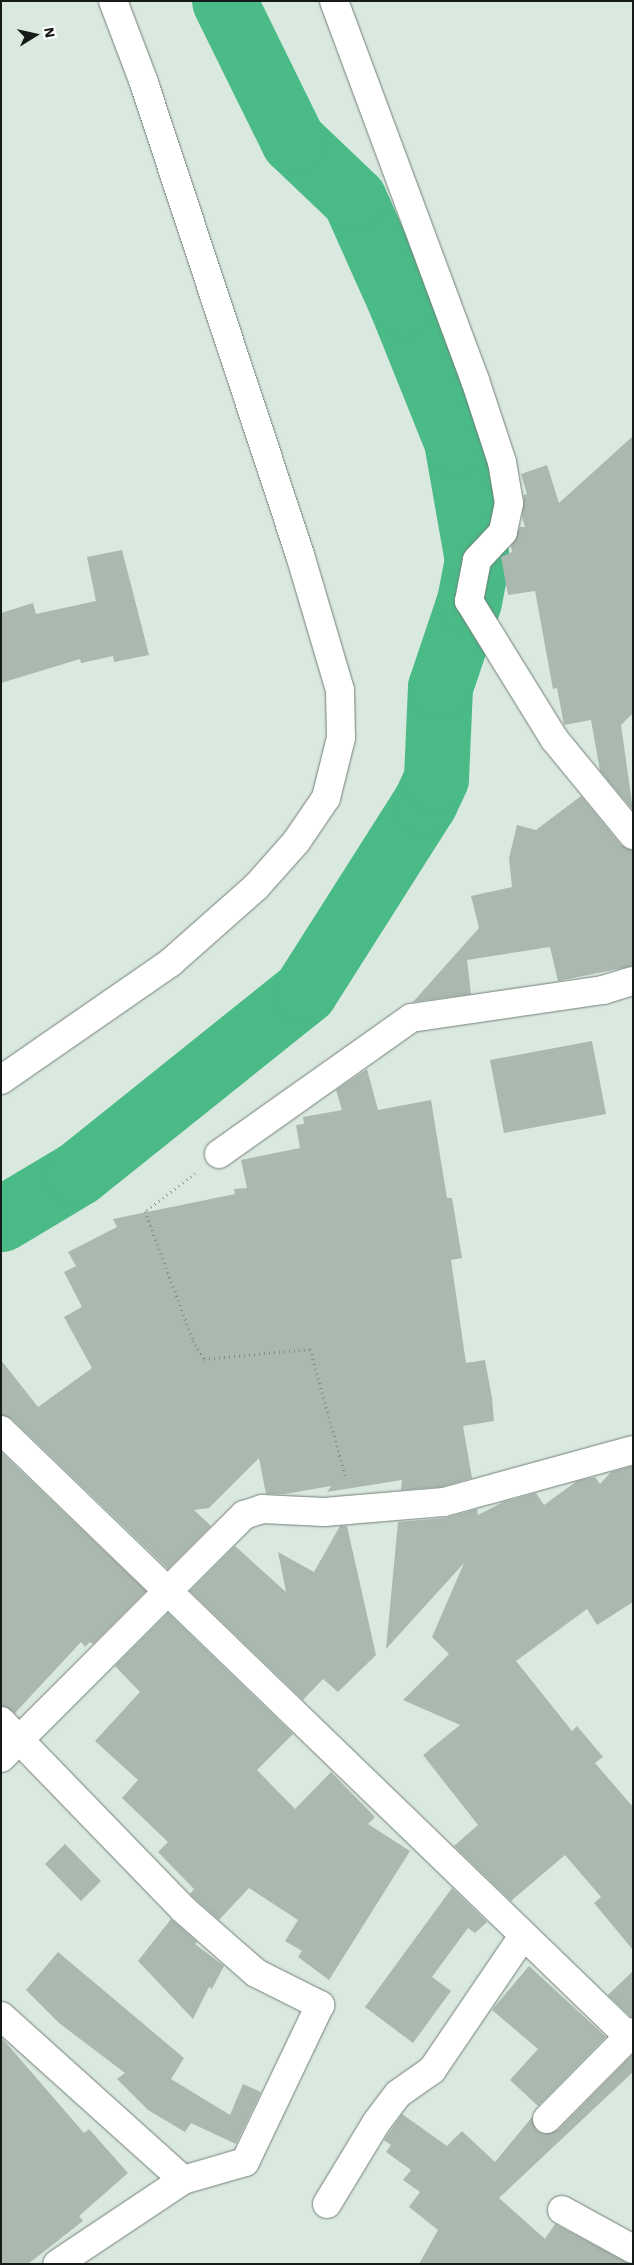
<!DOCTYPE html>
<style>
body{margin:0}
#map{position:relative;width:634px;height:2265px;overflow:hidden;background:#dae9e0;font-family:"Work Sans",sans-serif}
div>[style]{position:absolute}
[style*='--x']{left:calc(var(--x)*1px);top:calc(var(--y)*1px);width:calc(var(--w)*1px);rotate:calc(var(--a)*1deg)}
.river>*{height:65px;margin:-32.5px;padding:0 32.5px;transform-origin:32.5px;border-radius:32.5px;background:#4aba87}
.building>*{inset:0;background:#aab8b0}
.path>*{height:3px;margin-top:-1.5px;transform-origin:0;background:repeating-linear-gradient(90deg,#828d86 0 1px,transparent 0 5px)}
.roads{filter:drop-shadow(0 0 1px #727f77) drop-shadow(0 0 1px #727f77)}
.pedestrian>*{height:28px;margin:-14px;padding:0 14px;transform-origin:14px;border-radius:14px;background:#fff}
.minor>*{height:28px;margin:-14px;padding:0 14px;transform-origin:14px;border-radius:14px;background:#fff}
span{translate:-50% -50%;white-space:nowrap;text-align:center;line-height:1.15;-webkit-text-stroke:4px #fff;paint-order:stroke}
.frame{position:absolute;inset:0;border:2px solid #151b18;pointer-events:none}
.north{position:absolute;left:10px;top:10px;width:50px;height:50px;-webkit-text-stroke:4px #fff;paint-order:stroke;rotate:80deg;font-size:14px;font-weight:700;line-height:20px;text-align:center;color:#151b18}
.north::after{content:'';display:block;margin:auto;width:18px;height:22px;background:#151b18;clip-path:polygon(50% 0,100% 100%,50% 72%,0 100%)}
</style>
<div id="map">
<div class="river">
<i style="--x:1;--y:1219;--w:90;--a:-30.9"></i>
<i style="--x:78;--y:1173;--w:291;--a:-38.7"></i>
<i style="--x:305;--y:991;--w:224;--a:-57.6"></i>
<i style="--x:425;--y:802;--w:26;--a:-65"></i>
<i style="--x:436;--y:778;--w:91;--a:-87.5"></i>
<i style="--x:440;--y:687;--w:91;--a:-71.4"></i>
<i style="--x:469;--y:601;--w:42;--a:-79"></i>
<i style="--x:477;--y:560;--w:121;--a:-100"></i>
<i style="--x:456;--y:441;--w:148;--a:-111.9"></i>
<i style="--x:401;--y:304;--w:115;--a:-114.1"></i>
<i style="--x:354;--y:199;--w:84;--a:-136.4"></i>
<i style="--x:293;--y:141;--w:156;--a:-116.2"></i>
</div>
<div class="building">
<i style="clip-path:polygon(633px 436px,633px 713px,621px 725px,633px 810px,600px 771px,591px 720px,564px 725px,557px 688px,553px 689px,535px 591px,508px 595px,501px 557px,512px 552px,511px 546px,520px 527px,525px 527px,522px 517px,524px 495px,527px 494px,521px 474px,547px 465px,559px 503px)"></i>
<i style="clip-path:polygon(122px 550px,149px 655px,114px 662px,113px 656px,81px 663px,80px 659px,1px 683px,1px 613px,33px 603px,36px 614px,96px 601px,87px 557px)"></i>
<i style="clip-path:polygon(581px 796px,621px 845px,633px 850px,633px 966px,558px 981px,550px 947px,467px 960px,471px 994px,413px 1002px,479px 928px,471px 896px,512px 887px,509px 858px,517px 825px,536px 830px)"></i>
<i style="clip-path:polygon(592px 1041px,606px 1114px,504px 1133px,490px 1060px)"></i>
<i style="clip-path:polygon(367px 1069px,378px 1110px,431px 1100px,447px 1198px,452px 1198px,462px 1258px,451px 1260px,466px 1363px,485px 1360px,492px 1398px,494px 1421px,463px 1426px,472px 1478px,441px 1487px,401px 1490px,402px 1480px,327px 1492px,331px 1486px,285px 1494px,266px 1494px,259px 1458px,209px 1508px,194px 1510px,211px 1526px,168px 1569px,12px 1419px,1px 1415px,1px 1360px,38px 1407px,92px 1368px,64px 1317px,82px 1307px,64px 1272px,76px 1266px,68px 1252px,117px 1227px,113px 1219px,235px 1194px,234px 1189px,247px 1188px,241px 1160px,300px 1148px,296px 1125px,304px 1124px,303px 1117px,342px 1110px,336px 1090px)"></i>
<i style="clip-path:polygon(1px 1452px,146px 1591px,93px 1644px,90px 1642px,85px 1647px,81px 1642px,15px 1713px,1px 1706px)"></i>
<i style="clip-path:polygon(633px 1466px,633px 1602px,597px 1625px,587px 1609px,516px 1661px,572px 1731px,577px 1726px,603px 1757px,595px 1763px,633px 1807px,633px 1950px,594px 1903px,601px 1897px,565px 1855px,511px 1901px,454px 1846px,478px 1825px,423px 1755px,460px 1725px,403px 1700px,449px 1654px,432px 1637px,464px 1563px,386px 1649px,398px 1522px,445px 1518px,477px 1509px,478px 1515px,503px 1502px,536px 1493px,544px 1505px,577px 1481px,595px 1477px,600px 1484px,611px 1472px)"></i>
<i style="clip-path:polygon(340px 1526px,347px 1526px,376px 1655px,338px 1692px,323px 1679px,303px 1700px,190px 1591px,235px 1546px,286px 1592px,278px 1552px,314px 1572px)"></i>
<i style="clip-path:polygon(168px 1613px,293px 1734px,257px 1770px,295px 1809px,331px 1772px,375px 1817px,368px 1824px,410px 1851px,329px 1980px,298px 1957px,302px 1951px,285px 1941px,298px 1920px,249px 1888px,219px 1920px,194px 1898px,190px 1894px,194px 1889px,158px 1852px,168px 1842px,122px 1798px,138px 1780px,95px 1741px,140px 1692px,115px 1666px)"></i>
<i style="clip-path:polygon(65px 1844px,101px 1881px,81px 1901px,45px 1864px)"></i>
<i style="clip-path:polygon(452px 1888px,487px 1922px,475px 1933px,468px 1928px,432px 1977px,451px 1991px,413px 2043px,365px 2007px)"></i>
<i style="clip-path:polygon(171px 1919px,197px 1942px,195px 1944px,224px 1966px,212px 1989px,209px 1987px,193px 2019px,138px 1961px)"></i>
<i style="clip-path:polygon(58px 1952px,184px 2058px,171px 2079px,230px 2115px,243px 2084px,261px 2092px,236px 2144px,191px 2123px,185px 2132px,148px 2110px,117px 2079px,125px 2073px,59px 2023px,26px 1990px)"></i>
<i style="clip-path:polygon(529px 1966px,606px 2037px,538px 2106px,510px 2080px,538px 2049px,492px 2010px)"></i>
<i style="clip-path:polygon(633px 1971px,633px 2017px,631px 2017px,608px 1995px)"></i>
<i style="clip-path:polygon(1px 2037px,84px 2133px,89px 2129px,128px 2173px,79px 2216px,83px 2221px,28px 2264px,1px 2264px)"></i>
<i style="clip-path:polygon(633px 2054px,633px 2072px,499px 2198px,545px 2239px,555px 2224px,630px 2264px,419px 2264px,438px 2230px,409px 2207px,420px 2192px,403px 2180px,411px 2170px,386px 2152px,391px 2145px,384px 2140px,402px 2114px,447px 2146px,462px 2131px,495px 2162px,532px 2117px,536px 2130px,543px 2134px,558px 2130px)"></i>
</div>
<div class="path">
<i style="--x:195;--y:1173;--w:63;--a:142.8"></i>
<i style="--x:145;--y:1211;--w:138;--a:69.6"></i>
<i style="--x:193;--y:1340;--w:22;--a:60"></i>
<i style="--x:204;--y:1359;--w:106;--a:-5.4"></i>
<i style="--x:310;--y:1349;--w:134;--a:74.4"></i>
</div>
<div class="roads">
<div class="pedestrian">
<i style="--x:334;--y:1;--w:404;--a:69.6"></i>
<i style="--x:475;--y:380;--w:86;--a:71.8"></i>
<i style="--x:502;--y:462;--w:42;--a:80.3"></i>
<i style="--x:509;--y:503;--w:30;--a:102"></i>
<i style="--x:503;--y:532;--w:38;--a:133"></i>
<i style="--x:477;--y:560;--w:42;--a:101"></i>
<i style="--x:469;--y:601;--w:163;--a:58.3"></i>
<i style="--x:555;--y:740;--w:123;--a:50.6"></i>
</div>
<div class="minor">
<i style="--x:1;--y:1080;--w:206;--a:-34.7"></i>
<i style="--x:170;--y:963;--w:115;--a:-41.5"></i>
<i style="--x:256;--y:887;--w:60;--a:-48.4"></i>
<i style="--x:296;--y:842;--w:53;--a:-55.7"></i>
<i style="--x:326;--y:798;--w:62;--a:-76"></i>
<i style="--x:341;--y:738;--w:48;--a:-91.2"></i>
<i style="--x:340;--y:690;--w:141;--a:-106.5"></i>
<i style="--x:300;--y:555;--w:500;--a:-108.29"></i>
<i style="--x:143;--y:80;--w:85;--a:-110.8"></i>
<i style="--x:219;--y:1154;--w:235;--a:-35.3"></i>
<i style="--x:411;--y:1018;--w:194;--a:-8.3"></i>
<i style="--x:603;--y:990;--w:31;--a:-17"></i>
<i style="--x:1;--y:1430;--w:872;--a:44.02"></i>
<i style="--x:1;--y:1721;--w:262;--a:45.9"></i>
<i style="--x:183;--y:1909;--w:97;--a:41.2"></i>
<i style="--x:256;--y:1973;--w:72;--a:26.6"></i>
<i style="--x:320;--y:2005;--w:174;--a:115.5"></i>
<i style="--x:245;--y:2162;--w:65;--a:163.8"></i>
<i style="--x:183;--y:2180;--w:151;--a:146.3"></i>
<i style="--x:1;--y:1758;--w:344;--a:-45"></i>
<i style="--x:244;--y:1515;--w:19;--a:-18"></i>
<i style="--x:262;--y:1509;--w:62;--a:2.8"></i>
<i style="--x:324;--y:1512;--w:120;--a:-4.8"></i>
<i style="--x:444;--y:1502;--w:196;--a:-15.4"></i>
<i style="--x:1;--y:2016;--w:245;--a:42"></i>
<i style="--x:547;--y:2119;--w:122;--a:-45.3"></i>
<i style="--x:327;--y:2204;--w:95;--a:-58.8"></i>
<i style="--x:376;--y:2123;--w:36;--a:-53"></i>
<i style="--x:398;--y:2094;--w:42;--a:-35.2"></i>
<i style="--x:432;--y:2070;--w:162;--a:-55.8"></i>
<i style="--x:562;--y:2210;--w:81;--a:28.8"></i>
</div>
</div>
<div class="frame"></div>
<div class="north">N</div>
</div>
